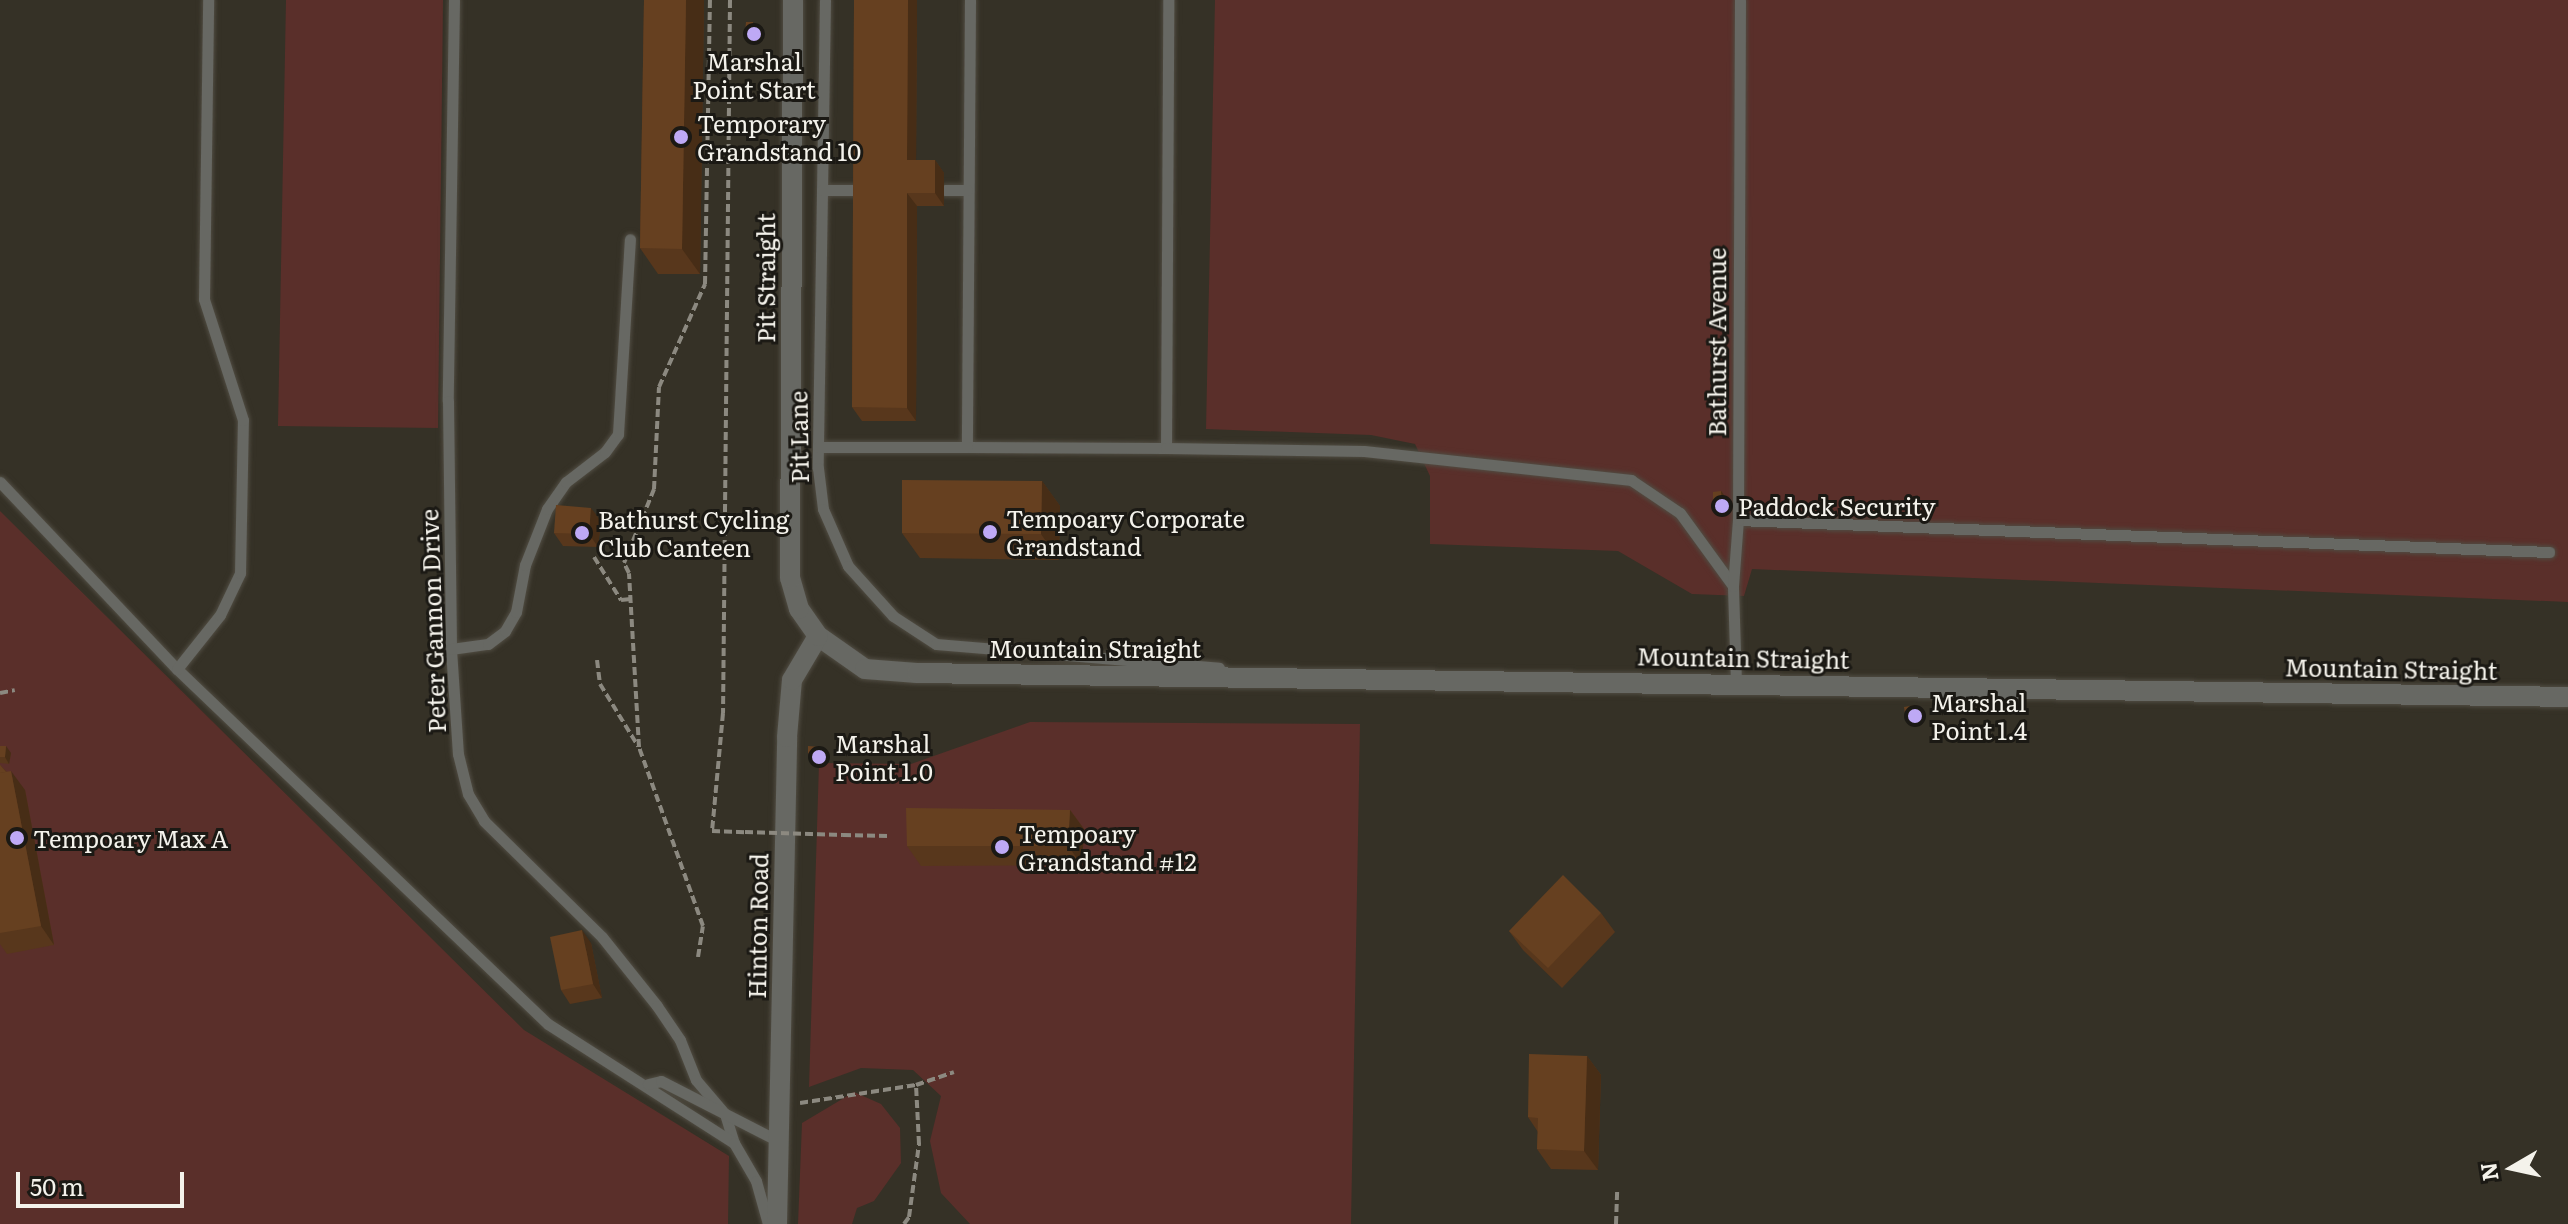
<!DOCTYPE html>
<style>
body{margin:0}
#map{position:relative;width:2568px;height:1224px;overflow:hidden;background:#353126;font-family:Literata,serif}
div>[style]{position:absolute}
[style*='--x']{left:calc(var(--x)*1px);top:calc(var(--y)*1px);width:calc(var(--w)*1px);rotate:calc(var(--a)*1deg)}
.green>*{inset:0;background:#5a2f2a}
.path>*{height:4px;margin-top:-2px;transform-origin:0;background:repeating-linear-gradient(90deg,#8c8980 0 8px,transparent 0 12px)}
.roads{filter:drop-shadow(0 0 2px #504c42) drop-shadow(0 0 2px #504c42)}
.service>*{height:11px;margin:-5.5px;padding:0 5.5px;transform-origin:5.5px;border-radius:5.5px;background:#676863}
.minor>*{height:20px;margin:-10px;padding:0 10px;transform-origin:10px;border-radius:10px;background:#676863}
.tertiary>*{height:20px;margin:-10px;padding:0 10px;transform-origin:10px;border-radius:10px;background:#676863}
.path-bridge>*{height:4px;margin-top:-2px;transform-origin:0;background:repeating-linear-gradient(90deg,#8c8980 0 8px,transparent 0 12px)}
.wall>*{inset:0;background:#58371c}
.shaded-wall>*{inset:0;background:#472d16}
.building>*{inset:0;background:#664020}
.dots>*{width:22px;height:22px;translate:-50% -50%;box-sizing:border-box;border:4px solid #1b1914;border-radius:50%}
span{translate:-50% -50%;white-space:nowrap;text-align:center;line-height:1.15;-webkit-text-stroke:6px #1b1914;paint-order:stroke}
.poi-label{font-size:24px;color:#f4f2eb}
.left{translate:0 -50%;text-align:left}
.street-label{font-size:24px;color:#f4f2eb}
.north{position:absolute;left:2472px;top:1128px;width:80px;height:80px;-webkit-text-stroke:6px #1b1914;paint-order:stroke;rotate:261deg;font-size:22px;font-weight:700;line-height:32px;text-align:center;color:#f4f2eb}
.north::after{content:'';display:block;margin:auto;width:28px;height:36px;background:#f4f2eb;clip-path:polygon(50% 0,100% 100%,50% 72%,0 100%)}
.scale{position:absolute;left:16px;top:1172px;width:168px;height:36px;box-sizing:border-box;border:4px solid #f4f2eb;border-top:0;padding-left:10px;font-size:24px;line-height:28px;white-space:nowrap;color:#f4f2eb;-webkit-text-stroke:6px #1b1914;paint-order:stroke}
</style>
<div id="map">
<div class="green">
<i style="clip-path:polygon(286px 0,443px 0,438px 428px,278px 426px)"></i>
<i style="clip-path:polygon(1215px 0,2568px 0,2568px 602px,1752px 569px,1744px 596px,1692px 594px,1618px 551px,1430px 544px,1430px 476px,1415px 444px,1371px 435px,1206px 429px)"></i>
<i style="clip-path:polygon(0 511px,524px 1030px,729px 1156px,728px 1224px,0 1224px)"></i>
<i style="clip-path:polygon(1030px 722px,1360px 724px,1351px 1224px,970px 1224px,941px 1193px,930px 1141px,941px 1096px,913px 1070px,861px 1068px,809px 1087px,819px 763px,911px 764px)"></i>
<i style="clip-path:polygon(854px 1092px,881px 1104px,900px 1128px,901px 1163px,874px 1201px,857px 1208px,852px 1224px,798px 1224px,802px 1123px)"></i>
</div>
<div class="path">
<i style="--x:730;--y:0;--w:713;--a:90.56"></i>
<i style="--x:723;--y:713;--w:119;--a:95.3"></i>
<i style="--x:712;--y:831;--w:33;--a:2"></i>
<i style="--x:594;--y:557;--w:51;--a:57.9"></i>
<i style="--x:621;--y:600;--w:10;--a:-6"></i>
<i style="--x:597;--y:660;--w:24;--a:83"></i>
<i style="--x:600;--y:684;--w:73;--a:58.5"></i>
<i style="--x:0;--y:693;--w:15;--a:-11"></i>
<i style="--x:843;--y:835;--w:45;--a:1.3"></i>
<i style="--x:698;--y:957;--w:31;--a:-81"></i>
<i style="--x:703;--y:926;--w:190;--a:-109.7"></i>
<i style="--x:639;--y:747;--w:174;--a:-93.3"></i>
<i style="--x:629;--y:573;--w:11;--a:-117"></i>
<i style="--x:624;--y:563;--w:80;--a:-67.9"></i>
<i style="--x:654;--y:489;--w:102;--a:-87.2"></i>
<i style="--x:659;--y:387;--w:113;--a:-65.9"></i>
<i style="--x:705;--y:284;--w:284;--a:-89"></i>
<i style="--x:800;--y:1103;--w:117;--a:-8.8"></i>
<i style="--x:916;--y:1085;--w:40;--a:-18.9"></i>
<i style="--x:904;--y:1224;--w:9;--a:-54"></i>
<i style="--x:909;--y:1217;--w:74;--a:-82.2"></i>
<i style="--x:919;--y:1144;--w:59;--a:-92.9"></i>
<i style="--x:1616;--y:1224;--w:33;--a:-88"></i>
</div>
<div class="roads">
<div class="service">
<i style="--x:454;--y:0;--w:401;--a:90.9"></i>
<i style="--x:448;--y:401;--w:248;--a:89.3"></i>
<i style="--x:451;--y:649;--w:105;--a:86.2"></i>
<i style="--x:458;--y:754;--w:41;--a:76"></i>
<i style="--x:468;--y:794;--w:31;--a:59"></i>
<i style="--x:484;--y:821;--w:165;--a:44.5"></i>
<i style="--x:602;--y:937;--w:88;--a:51.4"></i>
<i style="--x:657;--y:1006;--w:41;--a:55.9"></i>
<i style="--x:680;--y:1040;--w:43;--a:68.2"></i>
<i style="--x:696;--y:1080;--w:45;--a:49.5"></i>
<i style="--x:725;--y:1114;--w:30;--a:73"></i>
<i style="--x:825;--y:0;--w:468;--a:90.9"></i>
<i style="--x:818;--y:468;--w:41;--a:83"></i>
<i style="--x:823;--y:509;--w:62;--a:66.3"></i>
<i style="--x:848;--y:566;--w:67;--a:48"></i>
<i style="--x:893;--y:616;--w:51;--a:33.1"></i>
<i style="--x:936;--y:644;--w:284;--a:4.8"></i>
<i style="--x:970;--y:0;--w:447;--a:90.4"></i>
<i style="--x:967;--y:447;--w:199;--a:0.3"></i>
<i style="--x:1166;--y:448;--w:448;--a:-89.7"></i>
<i style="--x:822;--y:190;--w:40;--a:0"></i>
<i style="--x:945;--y:190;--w:22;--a:0"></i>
<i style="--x:818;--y:447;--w:149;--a:0"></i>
<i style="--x:1166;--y:448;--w:198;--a:0.9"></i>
<i style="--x:1364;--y:451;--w:269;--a:6.2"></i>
<i style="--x:1631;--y:480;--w:59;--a:34"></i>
<i style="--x:1680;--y:513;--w:90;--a:54"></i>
<i style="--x:0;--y:482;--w:257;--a:46.6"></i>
<i style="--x:177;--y:669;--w:513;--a:43.74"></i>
<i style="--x:548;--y:1024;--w:221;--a:32.6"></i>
<i style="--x:734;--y:1143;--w:44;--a:59.9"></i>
<i style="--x:756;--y:1181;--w:45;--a:74.4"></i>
<i style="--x:1738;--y:520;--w:812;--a:2.26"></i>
<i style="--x:451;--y:649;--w:37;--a:-8"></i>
<i style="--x:488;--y:644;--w:21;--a:-37"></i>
<i style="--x:505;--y:631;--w:22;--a:-60"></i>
<i style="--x:516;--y:612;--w:48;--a:-79.2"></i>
<i style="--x:525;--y:565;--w:60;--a:-68.6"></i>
<i style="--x:547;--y:509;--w:33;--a:-55"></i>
<i style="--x:566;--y:482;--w:49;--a:-37.6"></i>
<i style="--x:605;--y:452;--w:22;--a:-54"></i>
<i style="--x:618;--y:434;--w:195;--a:-86.5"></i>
<i style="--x:177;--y:669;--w:69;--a:-51.5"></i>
<i style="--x:220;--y:615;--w:47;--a:-64.5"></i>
<i style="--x:240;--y:573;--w:153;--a:-88.9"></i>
<i style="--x:243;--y:420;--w:127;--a:-107.9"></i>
<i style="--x:204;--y:299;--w:299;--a:-89.2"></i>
<i style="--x:1736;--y:683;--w:97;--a:-91.8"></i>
<i style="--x:1733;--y:586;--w:66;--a:-85.7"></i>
<i style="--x:1738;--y:520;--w:520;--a:-89.78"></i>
<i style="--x:648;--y:1084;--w:13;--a:-13"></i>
<i style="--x:661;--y:1081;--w:131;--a:27.1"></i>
</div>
<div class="minor">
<i style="--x:818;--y:636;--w:57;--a:35.1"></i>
<i style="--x:865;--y:669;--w:52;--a:4.4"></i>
<i style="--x:917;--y:673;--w:1651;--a:0.83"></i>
</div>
<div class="tertiary">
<i style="--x:777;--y:1224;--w:487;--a:-88.8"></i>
<i style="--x:787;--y:737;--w:57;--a:-85"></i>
<i style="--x:792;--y:680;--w:51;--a:-59.4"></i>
<i style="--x:818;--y:636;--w:33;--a:-125"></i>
<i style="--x:799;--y:609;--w:32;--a:-106"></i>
<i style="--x:790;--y:578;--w:578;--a:-89.7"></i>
</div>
</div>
<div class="path-bridge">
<i style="--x:745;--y:832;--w:98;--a:1.8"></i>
</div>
<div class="wall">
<i style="clip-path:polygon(644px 0,704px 0,700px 274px,658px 274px,640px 248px)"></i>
<i style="clip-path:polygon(854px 0,917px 0,916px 160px,935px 160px,944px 173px,944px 206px,917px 206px,916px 421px,862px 421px,852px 407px)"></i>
<i style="clip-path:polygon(757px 29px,757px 40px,750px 40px,745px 34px)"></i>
<i style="clip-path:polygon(1042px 481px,1060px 506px,1059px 560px,920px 558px,902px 533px)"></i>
<i style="clip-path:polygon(1721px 491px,1726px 498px,1726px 514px,1718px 514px,1713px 508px)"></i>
<i style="clip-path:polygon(601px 521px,598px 547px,563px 546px,554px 533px)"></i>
<i style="clip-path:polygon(1916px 705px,1920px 712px,1921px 719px,1910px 720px,1905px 714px)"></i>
<i style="clip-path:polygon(0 746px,11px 753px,9px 764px,0 763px)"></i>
<i style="clip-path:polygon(820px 747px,825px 753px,825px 760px,813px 760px,808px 753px)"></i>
<i style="clip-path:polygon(0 765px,25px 790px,54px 945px,7px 954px,0 944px)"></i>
<i style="clip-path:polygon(1070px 810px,1084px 829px,1082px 865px,921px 866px,907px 846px)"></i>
<i style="clip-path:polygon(1601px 913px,1615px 932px,1562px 988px,1523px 950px,1509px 931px)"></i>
<i style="clip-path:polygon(591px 943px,602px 998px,570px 1004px,561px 990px)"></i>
<i style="clip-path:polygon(1587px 1056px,1601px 1075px,1598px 1170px,1551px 1169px,1537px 1149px,1538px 1132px,1528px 1117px)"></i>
</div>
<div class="shaded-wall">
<i style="clip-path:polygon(686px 0,704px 0,700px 274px,682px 249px)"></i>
<i style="clip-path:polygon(908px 0,917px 0,916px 173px,907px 160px)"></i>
<i style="clip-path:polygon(753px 22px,757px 29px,757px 40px,753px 34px)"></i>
<i style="clip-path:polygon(935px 160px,944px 173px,944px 206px,935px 193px)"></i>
<i style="clip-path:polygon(907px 193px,917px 206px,916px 421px,907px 408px)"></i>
<i style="clip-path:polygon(1042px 481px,1060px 506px,1059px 560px,1041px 534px)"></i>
<i style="clip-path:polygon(1721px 491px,1726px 498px,1726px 514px,1722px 507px)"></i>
<i style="clip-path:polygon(591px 508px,601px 521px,598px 547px,589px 534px)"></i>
<i style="clip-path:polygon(1916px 705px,1920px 712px,1921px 719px,1916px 712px)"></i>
<i style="clip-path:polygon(6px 746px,11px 753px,9px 764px,5px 757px)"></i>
<i style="clip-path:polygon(820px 747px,825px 753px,825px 760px,820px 754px)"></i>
<i style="clip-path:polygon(11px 771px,25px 790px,54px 945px,41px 926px)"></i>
<i style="clip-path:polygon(1070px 810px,1084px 829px,1082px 865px,1068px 846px)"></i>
<i style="clip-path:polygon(582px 930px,591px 943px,602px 998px,593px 984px)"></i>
<i style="clip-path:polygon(1587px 1056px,1601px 1075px,1598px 1170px,1584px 1151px)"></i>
</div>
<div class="building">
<i style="clip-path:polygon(644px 0,686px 0,682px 249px,640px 248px)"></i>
<i style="clip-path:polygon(854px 0,908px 0,907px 160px,935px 160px,935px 193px,907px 193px,907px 408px,852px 407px)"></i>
<i style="clip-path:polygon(746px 22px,753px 22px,753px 34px,745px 34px)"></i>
<i style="clip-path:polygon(902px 480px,1042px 481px,1041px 534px,902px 533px)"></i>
<i style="clip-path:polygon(1721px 491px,1722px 507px,1713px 508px,1713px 492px)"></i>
<i style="clip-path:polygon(556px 505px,591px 508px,589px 534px,554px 533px)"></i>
<i style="clip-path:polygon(1916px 705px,1916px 712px,1905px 714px,1904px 707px)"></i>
<i style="clip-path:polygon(0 746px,6px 746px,5px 757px,0 757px)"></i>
<i style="clip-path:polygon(808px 746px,820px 747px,820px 754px,808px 753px)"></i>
<i style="clip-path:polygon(0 765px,6px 772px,0 773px)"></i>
<i style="clip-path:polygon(11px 771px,41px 926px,0 933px,0 773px)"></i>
<i style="clip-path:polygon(906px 808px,1070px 810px,1068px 846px,907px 846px)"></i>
<i style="clip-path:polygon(1563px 875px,1601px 913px,1548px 968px,1509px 931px)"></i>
<i style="clip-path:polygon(582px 930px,593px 984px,561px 990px,550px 937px)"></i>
<i style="clip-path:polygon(1529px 1054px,1587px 1056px,1584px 1151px,1537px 1149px,1538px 1118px,1528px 1117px)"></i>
</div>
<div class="dots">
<i style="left:754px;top:34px;background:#bea9f5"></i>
<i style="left:681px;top:137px;background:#bea9f5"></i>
<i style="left:1722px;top:506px;background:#bea9f5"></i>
<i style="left:990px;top:532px;background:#bea9f5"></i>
<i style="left:582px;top:533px;background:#bea9f5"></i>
<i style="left:1915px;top:716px;background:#bea9f5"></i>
<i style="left:819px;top:757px;background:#bea9f5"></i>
<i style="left:17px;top:838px;background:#bea9f5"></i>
<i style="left:1002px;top:847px;background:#bea9f5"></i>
</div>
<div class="poi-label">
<span style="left:754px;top:75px">Marshal<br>Point Start</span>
<span class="left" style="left:697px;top:137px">Temporary<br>Grandstand 10</span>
<span class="left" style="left:1738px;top:506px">Paddock Security</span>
<span class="left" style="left:1006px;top:532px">Tempoary Corporate<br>Grandstand</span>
<span class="left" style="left:598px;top:533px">Bathurst Cycling<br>Club Canteen</span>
<span class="left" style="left:1931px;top:716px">Marshal<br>Point 1.4</span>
<span class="left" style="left:835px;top:757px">Marshal<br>Point 1.0</span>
<span class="left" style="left:1018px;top:847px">Tempoary<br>Grandstand #12</span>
<span class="left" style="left:33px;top:838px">Tempoary Max A</span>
</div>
<div class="street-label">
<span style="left:765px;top:278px;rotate:-90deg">Pit Straight</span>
<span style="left:1716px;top:342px;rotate:-90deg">Bathurst Avenue</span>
<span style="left:798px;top:437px;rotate:-91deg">Pit Lane</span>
<span style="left:432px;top:621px;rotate:-92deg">Peter Gannon Drive</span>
<span style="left:1095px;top:648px">Mountain Straight</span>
<span style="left:1743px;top:657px;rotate:1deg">Mountain Straight</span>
<span style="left:2391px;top:668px;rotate:1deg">Mountain Straight</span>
<span style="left:757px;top:926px;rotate:-89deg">Hinton Road</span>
</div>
<div class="north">N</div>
<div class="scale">50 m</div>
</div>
